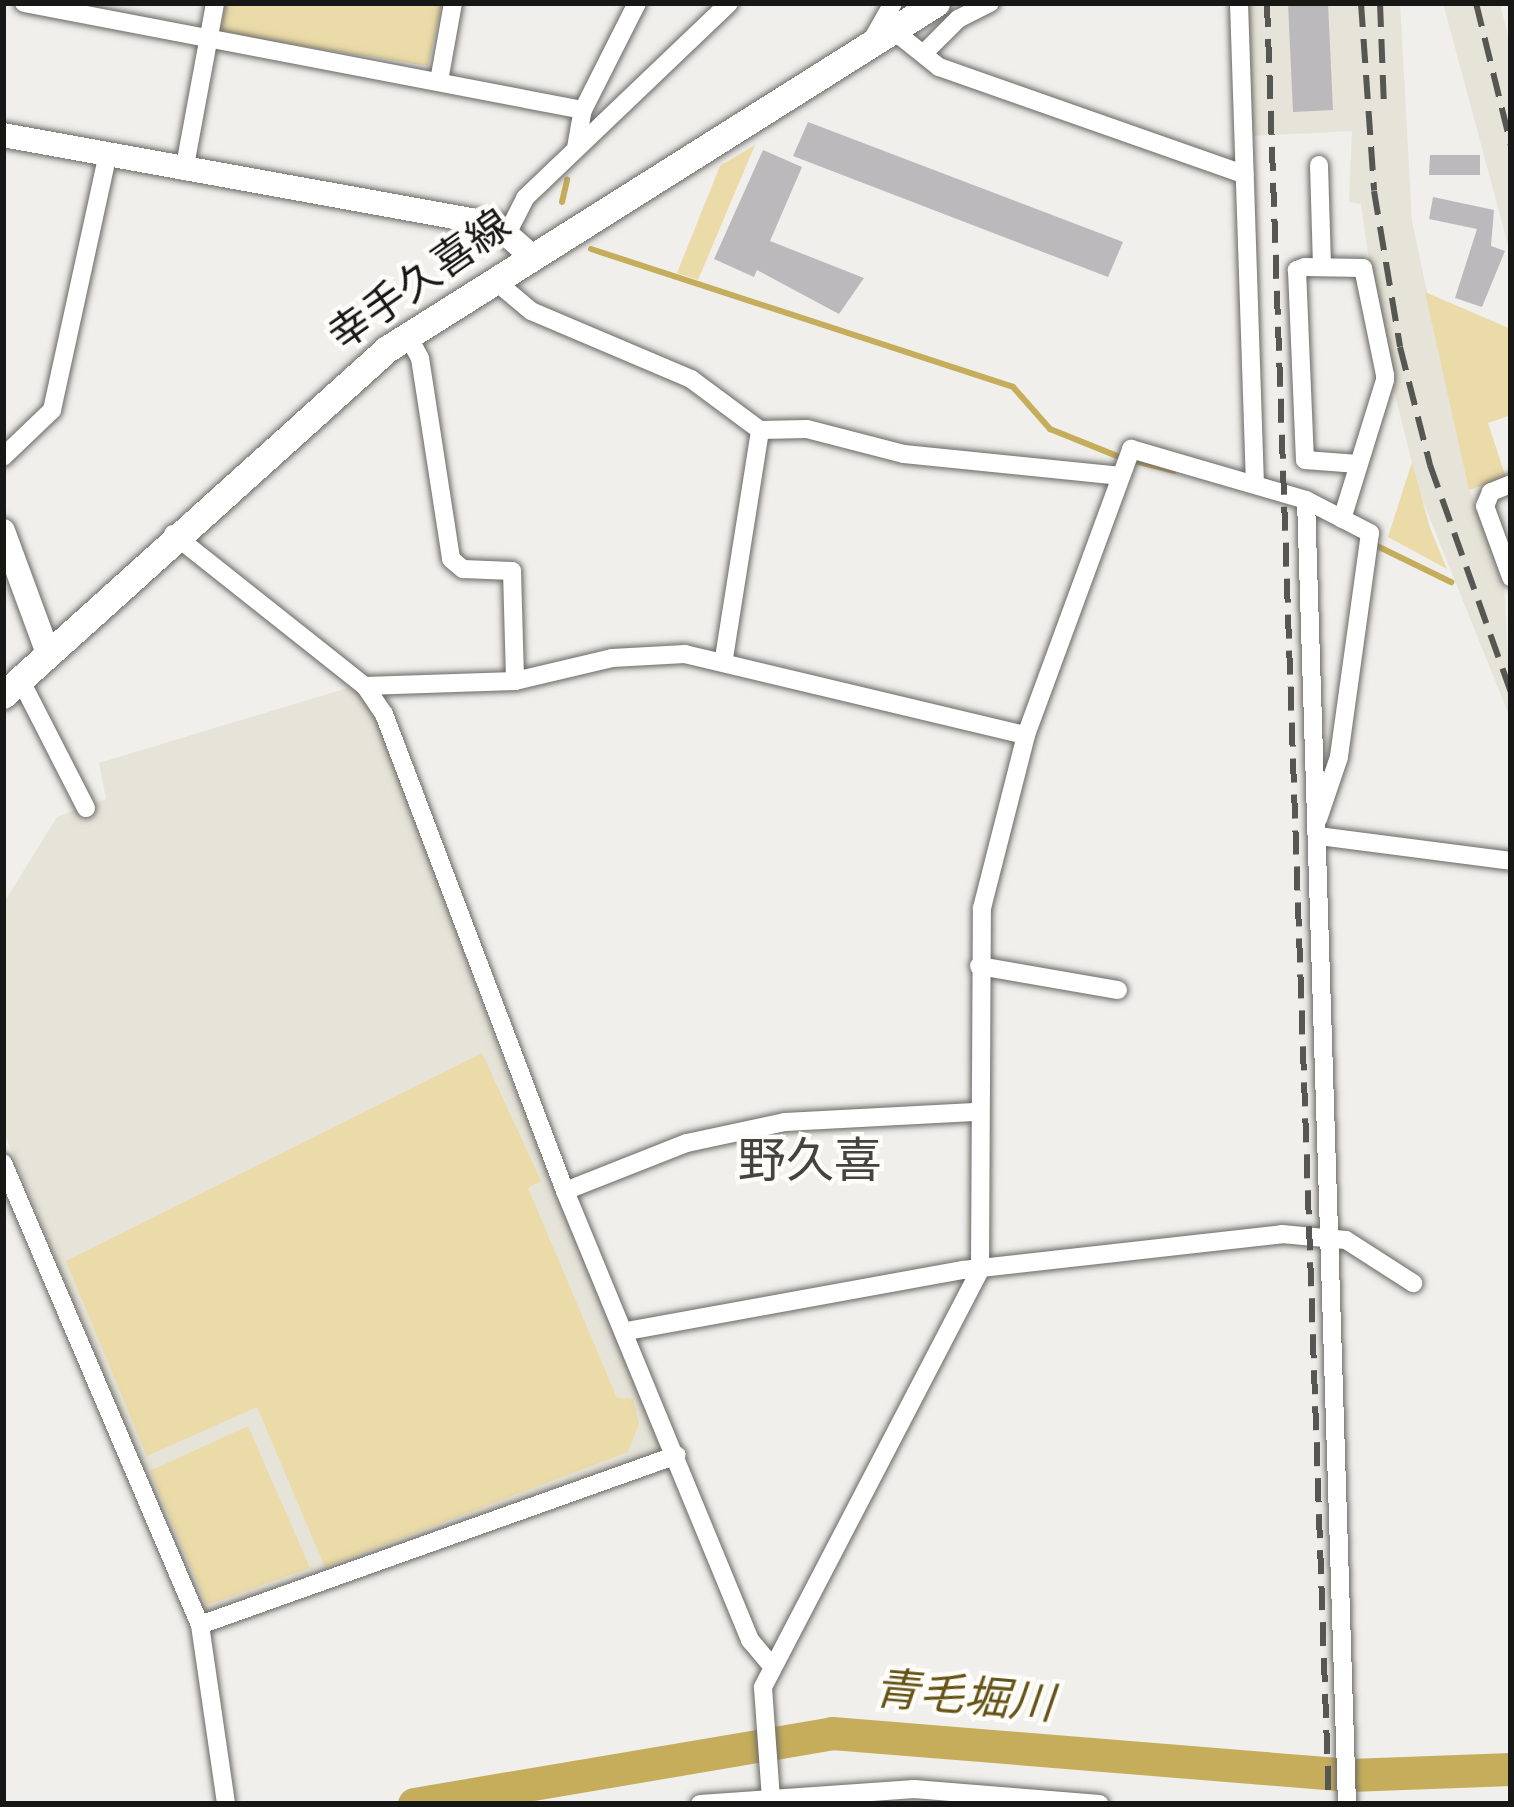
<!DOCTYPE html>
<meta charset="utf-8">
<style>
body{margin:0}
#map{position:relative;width:1514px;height:1807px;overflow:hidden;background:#f0efeb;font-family:"Source Sans 3","Noto Sans JP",sans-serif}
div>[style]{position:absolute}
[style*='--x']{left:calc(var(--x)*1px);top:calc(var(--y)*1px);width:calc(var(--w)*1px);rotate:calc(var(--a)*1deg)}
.built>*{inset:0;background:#e6e3d8}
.green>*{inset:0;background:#ebdba8}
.stream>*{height:6px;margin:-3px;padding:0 3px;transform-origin:3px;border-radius:3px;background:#c5ad5c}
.river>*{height:33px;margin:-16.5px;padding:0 16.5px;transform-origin:16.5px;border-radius:16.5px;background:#c5ad5c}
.building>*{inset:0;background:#bcb9bc}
.roads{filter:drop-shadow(0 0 3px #696864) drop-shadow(0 0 3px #696864)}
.minor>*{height:18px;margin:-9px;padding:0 9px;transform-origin:9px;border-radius:9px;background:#fff}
.tertiary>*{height:24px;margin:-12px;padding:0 12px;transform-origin:12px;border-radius:12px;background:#fff}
.secondary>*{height:27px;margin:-13.5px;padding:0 13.5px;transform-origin:13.5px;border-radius:13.5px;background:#fff}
.rail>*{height:6px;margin-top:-3px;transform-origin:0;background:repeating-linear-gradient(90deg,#565653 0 24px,transparent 0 36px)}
span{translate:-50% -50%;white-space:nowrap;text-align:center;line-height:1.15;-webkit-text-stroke:9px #fdfcf8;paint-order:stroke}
.street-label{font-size:42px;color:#171715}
.water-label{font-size:45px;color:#645315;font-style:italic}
.quarter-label{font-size:48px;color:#444340}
.frame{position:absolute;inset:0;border:6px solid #171715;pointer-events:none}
</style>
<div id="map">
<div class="built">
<i style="clip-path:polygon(1248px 3px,1400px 3px,1412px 221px,1469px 489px,1504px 583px,1511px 720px,1420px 494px,1379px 331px,1361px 204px,1349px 202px,1352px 131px,1253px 136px)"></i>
<i style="clip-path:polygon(1443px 3px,1500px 3px,1511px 48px,1511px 256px)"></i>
<i style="clip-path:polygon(354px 686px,377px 712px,503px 1061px,663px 1449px,659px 1457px,203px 1615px,3px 1130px,3px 904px,57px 817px,106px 799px,99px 763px)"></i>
</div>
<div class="green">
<i style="clip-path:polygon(226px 3px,442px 3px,428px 66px,220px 33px)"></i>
<i style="clip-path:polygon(755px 145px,698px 280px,677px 273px,720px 166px)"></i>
<i style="clip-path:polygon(1425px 292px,1511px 329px,1511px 415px,1488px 423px,1506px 478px,1469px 490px)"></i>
<i style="clip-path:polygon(1412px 462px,1430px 528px,1447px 569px,1388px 537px)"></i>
<i style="clip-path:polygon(482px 1053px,541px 1181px,528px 1188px,617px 1398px,633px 1399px,639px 1424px,628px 1452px,325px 1567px,257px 1407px,147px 1456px,66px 1261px)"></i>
<i style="clip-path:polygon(248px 1426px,310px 1568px,207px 1605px,150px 1471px)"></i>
</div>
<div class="stream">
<i style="--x:562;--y:202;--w:23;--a:-77"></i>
<i style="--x:591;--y:249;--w:444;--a:18.1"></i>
<i style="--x:1013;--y:387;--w:56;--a:48.6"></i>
<i style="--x:1050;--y:429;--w:72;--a:21.9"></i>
<i style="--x:1135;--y:461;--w:40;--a:14.4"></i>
<i style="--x:1375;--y:545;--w:85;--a:26"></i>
</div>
<div class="river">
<i style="--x:414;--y:1804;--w:424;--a:-9.6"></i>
<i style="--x:832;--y:1733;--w:520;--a:4.64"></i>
<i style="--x:1350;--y:1775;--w:161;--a:-2.1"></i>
</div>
<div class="building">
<i style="clip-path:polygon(1288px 3px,1328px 3px,1333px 110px,1293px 112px)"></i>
<i style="clip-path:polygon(808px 122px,1123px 242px,1108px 277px,793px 156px)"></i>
<i style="clip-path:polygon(763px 150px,802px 167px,770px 241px,864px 278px,839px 314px,757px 270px,754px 277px,714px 259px)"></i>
<i style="clip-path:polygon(1430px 155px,1480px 155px,1480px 175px,1429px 175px)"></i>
<i style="clip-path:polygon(1433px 197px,1494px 210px,1491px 246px,1505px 251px,1482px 307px,1455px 298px,1477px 229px,1429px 219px)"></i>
</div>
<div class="roads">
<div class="minor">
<i style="--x:24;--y:3;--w:569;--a:10.84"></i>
<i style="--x:1239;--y:3;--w:481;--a:88.1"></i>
<i style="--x:894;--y:31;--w:58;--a:38.7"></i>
<i style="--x:939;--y:67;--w:324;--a:19.4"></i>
<i style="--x:868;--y:47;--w:51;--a:-60.4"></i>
<i style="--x:925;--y:52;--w:47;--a:-45"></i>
<i style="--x:958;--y:19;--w:36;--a:-27"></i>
<i style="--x:439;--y:81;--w:79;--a:-79.8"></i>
<i style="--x:576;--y:148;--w:39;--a:-80"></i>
<i style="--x:583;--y:110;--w:120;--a:-63.2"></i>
<i style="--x:1319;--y:165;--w:101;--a:88.3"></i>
<i style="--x:184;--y:171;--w:171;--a:-79.5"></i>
<i style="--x:509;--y:230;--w:36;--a:-63"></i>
<i style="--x:525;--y:198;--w:282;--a:-43.7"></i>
<i style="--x:493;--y:279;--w:50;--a:40.1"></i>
<i style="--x:531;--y:311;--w:174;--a:23"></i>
<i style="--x:691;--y:379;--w:86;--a:36.5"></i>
<i style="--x:407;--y:334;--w:27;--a:62"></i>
<i style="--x:420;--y:358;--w:203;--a:81.2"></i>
<i style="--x:451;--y:559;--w:16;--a:40"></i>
<i style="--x:463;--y:569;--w:49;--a:2.3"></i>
<i style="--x:512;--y:571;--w:110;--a:88.4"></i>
<i style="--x:3;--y:457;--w:68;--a:-43.8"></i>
<i style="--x:52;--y:410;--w:259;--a:-77.7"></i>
<i style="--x:1511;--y:484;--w:22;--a:158"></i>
<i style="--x:1491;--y:492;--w:15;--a:113"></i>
<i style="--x:1485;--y:506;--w:76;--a:69.9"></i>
<i style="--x:1306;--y:500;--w:1305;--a:88.2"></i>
<i style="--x:1342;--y:519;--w:145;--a:-72.8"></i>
<i style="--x:1385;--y:380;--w:5;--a:-90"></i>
<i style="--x:1385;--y:375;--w:109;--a:-101.6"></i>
<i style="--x:1363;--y:268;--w:58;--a:-179"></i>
<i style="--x:1305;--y:267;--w:9;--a:159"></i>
<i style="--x:1297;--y:270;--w:190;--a:87.6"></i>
<i style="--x:1305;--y:460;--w:53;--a:4.3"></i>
<i style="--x:173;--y:534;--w:245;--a:38.4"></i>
<i style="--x:365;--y:686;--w:34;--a:56"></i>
<i style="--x:384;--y:714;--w:510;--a:69.22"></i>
<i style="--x:565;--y:1191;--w:486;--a:67.6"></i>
<i style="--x:750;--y:1640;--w:35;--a:50"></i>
<i style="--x:724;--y:658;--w:231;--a:-81"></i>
<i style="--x:760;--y:430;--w:47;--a:-1.2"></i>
<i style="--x:807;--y:429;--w:100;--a:14.5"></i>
<i style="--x:904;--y:454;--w:216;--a:5.8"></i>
<i style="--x:20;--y:679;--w:145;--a:62.9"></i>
<i style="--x:365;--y:686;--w:150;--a:-1.9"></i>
<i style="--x:515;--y:681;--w:100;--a:-13.3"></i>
<i style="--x:612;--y:658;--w:73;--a:-3.1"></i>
<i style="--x:685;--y:654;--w:350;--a:13.4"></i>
<i style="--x:1319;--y:836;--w:194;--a:7.4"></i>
<i style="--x:979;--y:966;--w:141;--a:9.8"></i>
<i style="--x:3;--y:1163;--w:502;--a:66.91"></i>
<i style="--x:200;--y:1625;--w:181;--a:81.7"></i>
<i style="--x:565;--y:1191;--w:131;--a:-21.5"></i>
<i style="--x:687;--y:1143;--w:100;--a:-12.1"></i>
<i style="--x:785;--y:1122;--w:194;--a:-3"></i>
<i style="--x:627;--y:1331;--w:341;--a:-10.3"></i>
<i style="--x:963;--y:1270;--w:321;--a:-6.4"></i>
<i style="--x:1282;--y:1234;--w:64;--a:5.4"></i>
<i style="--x:1346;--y:1240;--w:80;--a:32.7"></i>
<i style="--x:200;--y:1625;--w:506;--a:-19.62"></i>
<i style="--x:771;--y:1799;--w:112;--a:-94.1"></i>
<i style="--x:763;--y:1687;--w:470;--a:-62.5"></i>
<i style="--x:980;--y:1270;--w:362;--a:-89.7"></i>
<i style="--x:982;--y:908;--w:179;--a:-75.7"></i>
<i style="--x:1026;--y:735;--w:305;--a:-69.8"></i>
<i style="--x:1131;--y:449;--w:182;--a:16.2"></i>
<i style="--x:1306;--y:500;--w:72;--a:27.3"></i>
<i style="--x:1370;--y:533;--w:226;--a:97.9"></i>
<i style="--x:1339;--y:757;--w:65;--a:108.7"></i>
<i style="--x:700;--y:1804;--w:215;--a:-4"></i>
<i style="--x:914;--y:1789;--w:186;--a:4.6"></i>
</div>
<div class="tertiary">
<i style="--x:3;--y:135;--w:500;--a:10.3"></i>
<i style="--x:495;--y:224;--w:47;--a:41.5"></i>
<i style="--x:3;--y:531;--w:130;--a:69.8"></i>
</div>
<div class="secondary">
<i style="--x:3;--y:695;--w:517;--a:-42.02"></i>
<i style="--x:387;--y:349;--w:649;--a:-32.22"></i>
</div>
</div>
<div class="rail">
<i style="--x:1267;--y:3;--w:1802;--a:88.03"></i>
<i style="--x:1361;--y:3;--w:188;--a:86"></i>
<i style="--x:1374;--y:191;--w:158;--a:80.5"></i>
<i style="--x:1400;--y:347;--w:122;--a:75.7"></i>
<i style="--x:1430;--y:465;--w:242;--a:70.4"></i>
<i style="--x:1380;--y:3;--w:102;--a:87.8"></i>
<i style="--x:1476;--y:3;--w:147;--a:76.2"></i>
</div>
<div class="street-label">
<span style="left:420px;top:281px;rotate:-35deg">幸手久喜線</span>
</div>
<div class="water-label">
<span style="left:964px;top:1698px;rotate:5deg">青毛堀川</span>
</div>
<div class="quarter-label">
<span style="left:810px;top:1163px">野久喜</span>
</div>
<div class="frame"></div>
</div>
